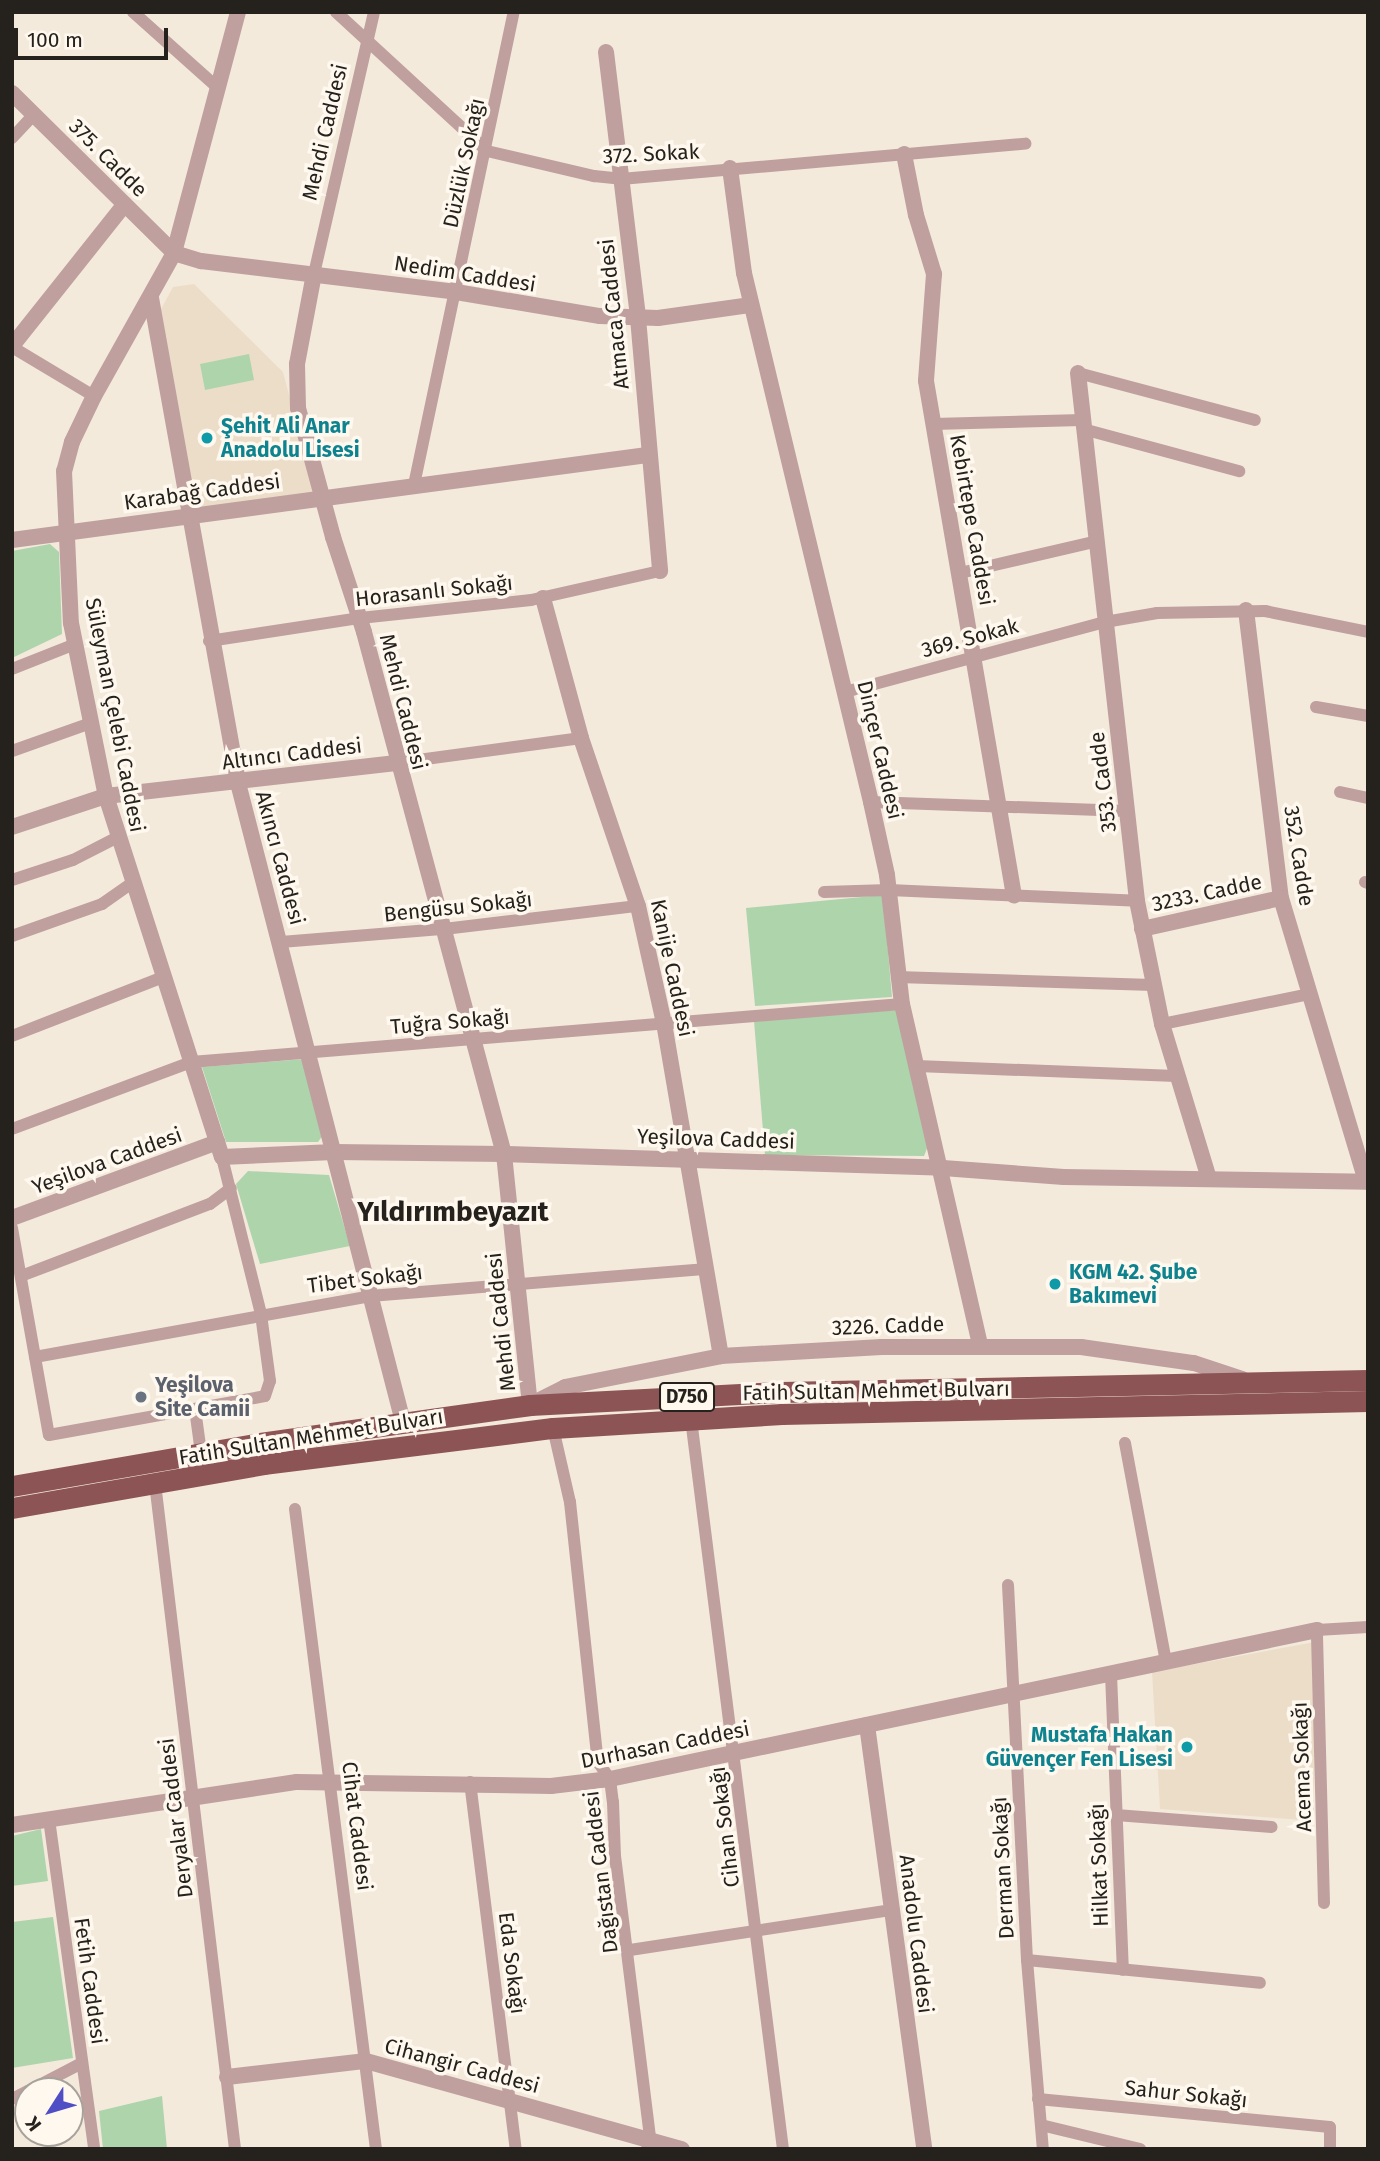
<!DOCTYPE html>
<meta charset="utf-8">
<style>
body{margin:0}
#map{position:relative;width:1380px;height:2161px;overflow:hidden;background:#f4eadb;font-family:"Fira Sans",sans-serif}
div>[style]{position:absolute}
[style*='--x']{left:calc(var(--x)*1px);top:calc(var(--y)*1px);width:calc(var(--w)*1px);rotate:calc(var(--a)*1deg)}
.built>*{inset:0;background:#ecddc8}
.green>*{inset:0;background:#aed4ac}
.minor>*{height:12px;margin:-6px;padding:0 6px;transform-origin:6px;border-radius:6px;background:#bfa09f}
.tertiary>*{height:16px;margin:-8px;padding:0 8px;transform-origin:8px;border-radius:8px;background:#bfa09f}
.trunk>*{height:21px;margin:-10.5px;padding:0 10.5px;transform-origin:10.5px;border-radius:10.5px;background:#8d5455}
.dots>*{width:19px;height:19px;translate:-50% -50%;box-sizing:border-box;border:4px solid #fef8ef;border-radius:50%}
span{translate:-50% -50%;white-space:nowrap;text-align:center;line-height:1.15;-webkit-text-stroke:7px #fef8ef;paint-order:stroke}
.shield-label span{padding:2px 5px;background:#fef8ef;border:2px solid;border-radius:5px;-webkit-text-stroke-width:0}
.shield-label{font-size:19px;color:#25211c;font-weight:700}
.street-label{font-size:21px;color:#25211c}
.culture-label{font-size:21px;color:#0d838f;font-weight:700}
.left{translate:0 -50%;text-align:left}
.right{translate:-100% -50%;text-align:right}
.worship-label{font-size:21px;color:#5b616d;font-weight:700}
.district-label{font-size:28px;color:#25211c;font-weight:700}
.frame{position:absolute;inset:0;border:14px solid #25211c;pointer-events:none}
.north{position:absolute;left:14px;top:2077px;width:70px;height:70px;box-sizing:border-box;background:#fef8ef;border:2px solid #a7a29b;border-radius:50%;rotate:233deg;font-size:19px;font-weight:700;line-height:28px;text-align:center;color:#25211c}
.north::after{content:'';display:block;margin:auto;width:24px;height:32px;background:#504ec5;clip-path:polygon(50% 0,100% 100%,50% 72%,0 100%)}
.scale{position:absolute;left:14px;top:28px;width:154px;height:32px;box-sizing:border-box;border:4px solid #25211c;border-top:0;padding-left:9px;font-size:21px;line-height:24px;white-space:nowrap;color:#25211c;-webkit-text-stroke:5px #fef8ef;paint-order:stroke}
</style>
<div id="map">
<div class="built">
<i style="clip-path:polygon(194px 284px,283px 372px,315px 493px,195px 508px,160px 311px,173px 287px)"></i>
<i style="clip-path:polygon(1315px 1642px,1314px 1821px,1160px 1809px,1152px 1672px)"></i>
</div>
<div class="green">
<i style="clip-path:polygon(249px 354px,254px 380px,205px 390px,200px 364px)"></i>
<i style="clip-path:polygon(50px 544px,59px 552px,62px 634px,12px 658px,12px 551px)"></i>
<i style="clip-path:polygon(883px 895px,892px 997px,755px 1006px,746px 908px)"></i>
<i style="clip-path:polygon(897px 1010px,928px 1146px,924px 1156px,765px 1155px,754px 1021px)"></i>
<i style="clip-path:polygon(305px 1059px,323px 1135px,318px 1142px,226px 1142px,202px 1067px)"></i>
<i style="clip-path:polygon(248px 1171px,329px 1175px,350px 1246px,260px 1264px,236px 1184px)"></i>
<i style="clip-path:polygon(41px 1829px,48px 1881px,12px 1886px,12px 1836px)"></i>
<i style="clip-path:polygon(53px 1917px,73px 2058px,12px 2068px,12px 1922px)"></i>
<i style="clip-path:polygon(162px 2096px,167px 2149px,103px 2149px,99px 2111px)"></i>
</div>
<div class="minor">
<i style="--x:133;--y:12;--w:114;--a:41.8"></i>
<i style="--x:336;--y:12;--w:205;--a:42.6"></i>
<i style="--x:487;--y:151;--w:110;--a:13.2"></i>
<i style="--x:594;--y:176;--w:27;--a:6"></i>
<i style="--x:621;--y:179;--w:406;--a:-5"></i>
<i style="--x:12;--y:138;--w:33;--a:-47"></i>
<i style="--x:314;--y:274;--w:269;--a:-77.1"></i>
<i style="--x:12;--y:347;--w:96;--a:30.9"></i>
<i style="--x:1078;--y:373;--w:183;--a:14.9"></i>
<i style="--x:933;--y:424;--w:149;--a:-1.5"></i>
<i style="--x:1083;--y:429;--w:162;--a:15.1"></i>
<i style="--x:414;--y:485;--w:483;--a:-78.1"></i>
<i style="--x:960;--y:573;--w:141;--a:-13.1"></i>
<i style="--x:209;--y:641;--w:153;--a:-8.7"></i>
<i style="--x:360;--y:618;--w:172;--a:-6"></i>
<i style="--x:531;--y:600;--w:132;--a:-12.7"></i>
<i style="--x:12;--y:669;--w:68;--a:-21.6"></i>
<i style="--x:845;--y:692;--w:269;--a:-15.1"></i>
<i style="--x:1105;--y:622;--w:53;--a:-9.8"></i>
<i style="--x:1157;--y:613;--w:108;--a:-1.1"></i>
<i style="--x:1265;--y:611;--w:105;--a:11.5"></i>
<i style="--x:1316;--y:707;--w:53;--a:9.8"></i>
<i style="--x:12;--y:751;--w:84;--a:-19.5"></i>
<i style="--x:396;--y:763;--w:187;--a:-7.7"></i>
<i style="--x:1340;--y:792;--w:29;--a:12"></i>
<i style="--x:871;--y:802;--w:256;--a:2"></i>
<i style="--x:12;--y:880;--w:64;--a:-18.2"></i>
<i style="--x:73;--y:860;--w:48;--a:-27.1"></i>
<i style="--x:1365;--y:882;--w:3;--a:18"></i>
<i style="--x:824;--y:892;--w:65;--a:-1.8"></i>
<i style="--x:889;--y:890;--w:248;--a:2.5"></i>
<i style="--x:12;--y:936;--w:96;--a:-19.6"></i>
<i style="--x:102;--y:904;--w:35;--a:-35"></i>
<i style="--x:281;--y:942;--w:164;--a:-4.6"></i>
<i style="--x:444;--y:929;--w:195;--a:-6.8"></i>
<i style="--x:897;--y:977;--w:256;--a:1.8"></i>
<i style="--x:1162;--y:1024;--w:151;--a:-11.5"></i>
<i style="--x:12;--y:1036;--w:162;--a:-21.3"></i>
<i style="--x:917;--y:1066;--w:259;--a:2.2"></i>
<i style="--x:12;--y:1129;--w:191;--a:-20.5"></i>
<i style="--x:191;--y:1062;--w:713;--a:-4.66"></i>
<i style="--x:12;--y:1228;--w:210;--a:79.9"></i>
<i style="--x:49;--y:1435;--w:219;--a:-10.2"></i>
<i style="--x:265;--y:1396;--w:16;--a:-72"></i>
<i style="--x:270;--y:1381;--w:68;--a:-97.7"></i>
<i style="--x:261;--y:1314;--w:162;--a:-104"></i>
<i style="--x:21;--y:1276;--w:202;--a:-20.9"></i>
<i style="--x:210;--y:1204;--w:26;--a:-37"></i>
<i style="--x:35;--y:1357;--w:341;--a:-10.3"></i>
<i style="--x:370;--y:1296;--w:335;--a:-4.6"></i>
<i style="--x:195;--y:1409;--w:44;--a:82.2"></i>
<i style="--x:691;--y:1419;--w:736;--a:82.82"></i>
<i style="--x:553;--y:1428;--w:76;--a:77.1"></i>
<i style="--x:570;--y:1502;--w:262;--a:83.9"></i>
<i style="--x:598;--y:1762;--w:21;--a:55"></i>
<i style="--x:610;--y:1779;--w:23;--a:83"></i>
<i style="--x:613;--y:1802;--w:54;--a:87.9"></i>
<i style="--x:615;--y:1856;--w:285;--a:82.9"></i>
<i style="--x:650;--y:2139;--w:10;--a:107"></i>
<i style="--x:1125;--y:1443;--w:223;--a:79.4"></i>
<i style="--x:155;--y:1483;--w:671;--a:83.15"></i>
<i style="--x:295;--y:1509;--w:645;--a:82.79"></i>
<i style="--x:1008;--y:1585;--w:375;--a:87.1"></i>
<i style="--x:1027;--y:1960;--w:190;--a:85.2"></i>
<i style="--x:1111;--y:1674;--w:296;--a:87.7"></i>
<i style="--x:470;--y:1782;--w:370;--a:82.9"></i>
<i style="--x:1116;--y:1815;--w:156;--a:4.4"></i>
<i style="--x:49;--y:1819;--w:333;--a:82.2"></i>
<i style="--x:1324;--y:1903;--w:273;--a:-91.5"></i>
<i style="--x:1317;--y:1630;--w:51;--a:-3.4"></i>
<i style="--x:630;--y:1950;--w:265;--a:-8.7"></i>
<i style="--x:1027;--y:1960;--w:234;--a:5.6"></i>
<i style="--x:28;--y:2091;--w:61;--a:-27.4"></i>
<i style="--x:12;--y:2099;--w:18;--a:-27"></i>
<i style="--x:1038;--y:2099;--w:293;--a:5.5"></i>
<i style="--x:1330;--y:2127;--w:22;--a:90"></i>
<i style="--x:1041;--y:2125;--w:102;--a:13.6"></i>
</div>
<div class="tertiary">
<i style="--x:238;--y:12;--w:249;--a:104.9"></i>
<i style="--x:174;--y:253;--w:164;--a:119.2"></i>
<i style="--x:94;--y:396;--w:51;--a:115.6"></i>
<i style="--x:72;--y:442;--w:30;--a:105"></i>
<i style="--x:64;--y:471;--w:152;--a:87.4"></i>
<i style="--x:71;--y:623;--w:177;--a:78.6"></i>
<i style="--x:106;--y:796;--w:379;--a:72.2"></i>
<i style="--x:222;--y:1157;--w:112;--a:-2.6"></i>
<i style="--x:334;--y:1152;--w:170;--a:0.7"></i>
<i style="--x:504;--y:1154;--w:439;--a:1.8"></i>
<i style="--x:943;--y:1168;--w:121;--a:4.3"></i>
<i style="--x:1064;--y:1177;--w:304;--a:0.9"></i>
<i style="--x:606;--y:52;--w:268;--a:83.1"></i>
<i style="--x:638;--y:318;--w:254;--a:85"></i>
<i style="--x:12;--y:93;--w:228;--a:44.6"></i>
<i style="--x:174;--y:253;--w:28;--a:17"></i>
<i style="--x:201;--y:261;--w:257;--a:6.9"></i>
<i style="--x:456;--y:292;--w:146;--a:9.5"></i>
<i style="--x:600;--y:316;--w:58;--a:2"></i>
<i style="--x:658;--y:318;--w:94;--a:-8"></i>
<i style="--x:904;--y:154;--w:62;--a:78.9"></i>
<i style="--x:916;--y:215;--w:62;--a:73"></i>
<i style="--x:934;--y:274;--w:107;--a:94.3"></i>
<i style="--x:926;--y:381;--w:522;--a:80.3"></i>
<i style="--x:730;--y:168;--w:106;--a:82.4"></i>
<i style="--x:744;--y:273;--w:544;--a:76.5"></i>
<i style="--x:871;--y:802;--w:75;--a:77.6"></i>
<i style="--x:887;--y:875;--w:130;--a:83.4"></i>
<i style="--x:902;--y:1004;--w:349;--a:77.1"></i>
<i style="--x:314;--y:274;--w:92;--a:100.7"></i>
<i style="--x:297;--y:364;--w:44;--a:88.7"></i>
<i style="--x:298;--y:408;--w:134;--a:74.8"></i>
<i style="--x:333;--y:537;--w:100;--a:71.9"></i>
<i style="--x:364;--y:632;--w:540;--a:74.99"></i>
<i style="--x:504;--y:1154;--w:252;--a:84.1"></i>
<i style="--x:530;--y:1405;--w:39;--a:-27"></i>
<i style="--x:565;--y:1387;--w:159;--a:-11.2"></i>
<i style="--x:721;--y:1356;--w:161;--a:-3.2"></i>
<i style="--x:882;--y:1347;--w:199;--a:0"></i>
<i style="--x:1081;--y:1347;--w:114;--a:8.1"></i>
<i style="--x:1194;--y:1363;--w:51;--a:18.4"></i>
<i style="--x:151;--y:298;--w:493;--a:79.8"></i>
<i style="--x:238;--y:783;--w:660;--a:75.52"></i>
<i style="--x:12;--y:346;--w:181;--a:-51.5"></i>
<i style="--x:1078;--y:373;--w:531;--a:83.62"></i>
<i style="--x:1137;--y:901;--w:126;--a:78.5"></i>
<i style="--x:1162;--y:1024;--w:162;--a:73.1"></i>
<i style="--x:12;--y:540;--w:641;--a:-7.62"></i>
<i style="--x:543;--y:598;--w:145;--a:74.8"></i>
<i style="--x:581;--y:738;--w:177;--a:71.3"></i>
<i style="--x:638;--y:906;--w:120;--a:77.5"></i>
<i style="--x:664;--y:1023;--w:338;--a:80.3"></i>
<i style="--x:1246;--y:610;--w:290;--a:83.1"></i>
<i style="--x:1281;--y:898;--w:296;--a:73.3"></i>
<i style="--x:12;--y:827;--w:99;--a:-18.3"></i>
<i style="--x:106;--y:796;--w:292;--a:-6.5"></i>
<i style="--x:1142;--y:929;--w:142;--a:-12.6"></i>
<i style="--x:12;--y:1218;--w:219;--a:-20.3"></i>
<i style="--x:867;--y:1725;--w:428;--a:82.3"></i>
<i style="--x:12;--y:1825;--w:288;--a:-8.6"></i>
<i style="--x:297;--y:1782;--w:254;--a:0.9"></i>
<i style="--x:551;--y:1786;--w:59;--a:-6.8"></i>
<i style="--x:610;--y:1779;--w:723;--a:-11.9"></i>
<i style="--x:227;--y:2077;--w:140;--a:-6.6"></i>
<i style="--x:366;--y:2061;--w:328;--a:15.6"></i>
</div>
<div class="trunk">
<i style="--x:12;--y:1486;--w:252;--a:-9.8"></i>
<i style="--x:260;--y:1443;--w:273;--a:-8"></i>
<i style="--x:530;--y:1405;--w:251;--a:-3"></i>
<i style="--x:781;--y:1392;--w:587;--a:-1.17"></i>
<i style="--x:12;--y:1508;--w:255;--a:-9.9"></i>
<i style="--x:263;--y:1464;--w:292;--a:-7.1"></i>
<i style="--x:553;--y:1428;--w:229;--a:-3.5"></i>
<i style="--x:782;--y:1414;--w:586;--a:-1.27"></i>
</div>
<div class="dots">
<i style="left:207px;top:438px;background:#0f9aa8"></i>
<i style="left:1055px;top:1284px;background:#0f9aa8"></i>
<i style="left:141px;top:1397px;background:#6b7280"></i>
<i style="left:1187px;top:1747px;background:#0f9aa8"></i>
</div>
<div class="shield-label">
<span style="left:687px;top:1397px">D750</span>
</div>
<div class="street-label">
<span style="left:325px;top:132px;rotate:-77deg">Mehdi Caddesi</span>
<span style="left:651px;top:154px;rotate:-3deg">372. Sokak</span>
<span style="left:108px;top:158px;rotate:45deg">375. Cadde</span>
<span style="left:464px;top:163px;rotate:-78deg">Düzlük Sokağı</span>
<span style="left:465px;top:274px;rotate:9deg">Nedim Caddesi</span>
<span style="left:614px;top:314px;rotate:-96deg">Atmaca Caddesi</span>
<span style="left:202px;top:492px;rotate:-8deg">Karabağ Caddesi</span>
<span style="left:972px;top:520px;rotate:80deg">Kebirtepe Caddesi</span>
<span style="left:434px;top:591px;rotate:-6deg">Horasanlı Sokağı</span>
<span style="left:970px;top:638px;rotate:-15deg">369. Sokak</span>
<span style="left:403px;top:702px;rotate:76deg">Mehdi Caddesi</span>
<span style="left:115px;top:715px;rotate:79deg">Süleyman Çelebi Caddesi</span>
<span style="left:880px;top:750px;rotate:77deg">Dinçer Caddesi</span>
<span style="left:292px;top:754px;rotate:-7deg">Altıncı Caddesi</span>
<span style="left:1103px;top:782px;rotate:-97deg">353. Cadde</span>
<span style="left:1299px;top:856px;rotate:81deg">352. Cadde</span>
<span style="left:280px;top:858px;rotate:75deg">Akıncı Caddesi</span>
<span style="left:1207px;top:893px;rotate:-12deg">3233. Cadde</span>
<span style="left:458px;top:907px;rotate:-6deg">Bengüsu Sokağı</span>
<span style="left:672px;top:968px;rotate:78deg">Kanije Caddesi</span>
<span style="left:450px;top:1022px;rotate:-5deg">Tuğra Sokağı</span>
<span style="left:716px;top:1139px;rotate:2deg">Yeşilova Caddesi</span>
<span style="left:107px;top:1161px;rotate:-20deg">Yeşilova Caddesi</span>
<span style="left:365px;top:1279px;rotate:-7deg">Tibet Sokağı</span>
<span style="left:501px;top:1322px;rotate:-96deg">Mehdi Caddesi</span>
<span style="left:888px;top:1326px;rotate:-2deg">3226. Cadde</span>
<span style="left:876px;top:1391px;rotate:-1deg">Fatih Sultan Mehmet Bulvarı</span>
<span style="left:311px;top:1437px;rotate:-9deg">Fatih Sultan Mehmet Bulvarı</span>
<span style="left:665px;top:1745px;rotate:-11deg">Durhasan Caddesi</span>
<span style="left:1302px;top:1767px;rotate:-92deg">Acema Sokağı</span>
<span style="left:176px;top:1818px;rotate:-97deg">Deryalar Caddesi</span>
<span style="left:357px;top:1826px;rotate:83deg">Cihat Caddesi</span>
<span style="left:725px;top:1827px;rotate:-97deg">Cihan Sokağı</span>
<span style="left:1099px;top:1865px;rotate:-92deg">Hilkat Sokağı</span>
<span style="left:1003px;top:1868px;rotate:-93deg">Derman Sokağı</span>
<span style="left:601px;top:1872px;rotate:-97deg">Dağıstan Caddesi</span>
<span style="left:916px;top:1934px;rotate:83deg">Anadolu Caddesi</span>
<span style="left:512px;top:1963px;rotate:83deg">Eda Sokağı</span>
<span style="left:90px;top:1981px;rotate:82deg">Fetih Caddesi</span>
<span style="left:462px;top:2066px;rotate:15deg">Cihangir Caddesi</span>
<span style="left:1186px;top:2094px;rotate:6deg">Sahur Sokağı</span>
</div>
<div class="culture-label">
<span class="left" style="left:221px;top:438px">Şehit Ali Anar<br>Anadolu Lisesi</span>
<span class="left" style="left:1069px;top:1284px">KGM 42. Şube<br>Bakımevi</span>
<span class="right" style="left:1173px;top:1747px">Mustafa Hakan<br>Güvençer Fen Lisesi</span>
</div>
<div class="worship-label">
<span class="left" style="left:155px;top:1397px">Yeşilova<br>Site Camii</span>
</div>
<div class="district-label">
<span style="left:453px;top:1212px">Yıldırımbeyazıt</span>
</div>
<div class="frame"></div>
<div class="north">K</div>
<div class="scale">100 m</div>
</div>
